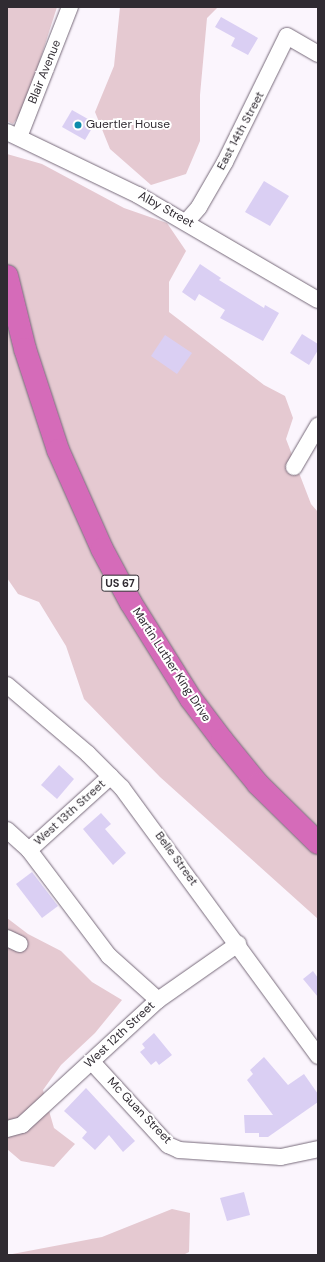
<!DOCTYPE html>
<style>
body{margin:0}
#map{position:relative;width:325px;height:1262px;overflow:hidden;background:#fbf5fd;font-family:"DM Sans",sans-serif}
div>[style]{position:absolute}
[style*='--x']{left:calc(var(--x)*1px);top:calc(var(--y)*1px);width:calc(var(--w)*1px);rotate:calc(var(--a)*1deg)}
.green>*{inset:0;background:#e5c9d1}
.building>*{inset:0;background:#dacff3}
.roads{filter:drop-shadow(0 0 1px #776a7a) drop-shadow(0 0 1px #776a7a)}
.minor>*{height:16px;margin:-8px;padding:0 8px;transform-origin:8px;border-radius:8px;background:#fff}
.highway>*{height:22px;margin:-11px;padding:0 11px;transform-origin:11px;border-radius:11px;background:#d56bb9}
.dots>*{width:11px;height:11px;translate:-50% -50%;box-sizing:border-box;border:2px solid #fff;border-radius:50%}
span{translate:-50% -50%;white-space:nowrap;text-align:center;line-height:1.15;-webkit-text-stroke:4px #fff;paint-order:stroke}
.shield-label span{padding:1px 3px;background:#fff;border:1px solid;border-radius:3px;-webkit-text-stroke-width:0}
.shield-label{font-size:11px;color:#302b32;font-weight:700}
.street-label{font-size:12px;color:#302b32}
.poi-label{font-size:12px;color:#302b32}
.left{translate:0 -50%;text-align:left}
.frame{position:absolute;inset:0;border:8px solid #302b32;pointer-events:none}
</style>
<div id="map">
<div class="green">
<i style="clip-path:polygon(7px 7px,57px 7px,25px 107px,13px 124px,7px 121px)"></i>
<i style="clip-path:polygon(120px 7px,218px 7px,207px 18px,200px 95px,200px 141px,186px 174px,151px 185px,110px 149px,95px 112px,114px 66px)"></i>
<i style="clip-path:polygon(7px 154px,42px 164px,124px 208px,167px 223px,186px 251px,169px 282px,169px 312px,264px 385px,285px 396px,293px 418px,286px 439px,311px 504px,318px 512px,318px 919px,160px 777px,84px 699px,66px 646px,39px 602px,18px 594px,7px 578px)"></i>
<i style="clip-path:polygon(7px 918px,28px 934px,61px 951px,92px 982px,122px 1000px,95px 1033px,61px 1065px,43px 1090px,54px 1128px,75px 1144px,54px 1167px,21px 1161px,7px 1149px)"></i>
<i style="clip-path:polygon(172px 1209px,190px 1213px,189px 1252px,183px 1255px,7px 1255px,102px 1237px)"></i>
</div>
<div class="building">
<i style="clip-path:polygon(221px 17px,258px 38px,248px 55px,231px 46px,235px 38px,215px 27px)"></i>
<i style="clip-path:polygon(72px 110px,95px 123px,85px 140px,62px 127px)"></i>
<i style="clip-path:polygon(264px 181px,289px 196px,270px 226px,245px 212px)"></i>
<i style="clip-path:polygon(200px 264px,221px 278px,219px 280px,264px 308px,265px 305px,279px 313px,263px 341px,220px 318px,225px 310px,199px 294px,195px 301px,182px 292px)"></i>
<i style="clip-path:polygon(302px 334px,318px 344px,318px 350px,309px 365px,290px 353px)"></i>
<i style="clip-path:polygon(165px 335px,192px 353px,177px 374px,151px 356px)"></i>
<i style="clip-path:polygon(59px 765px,74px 779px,57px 799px,41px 785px)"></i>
<i style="clip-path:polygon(101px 813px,111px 824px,105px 829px,126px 853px,113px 865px,83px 829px)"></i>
<i style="clip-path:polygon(32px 872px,58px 906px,42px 918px,16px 884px)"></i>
<i style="clip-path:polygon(313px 971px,318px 978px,318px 997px,303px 979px)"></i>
<i style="clip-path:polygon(154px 1033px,172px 1055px,159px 1065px,156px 1061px,151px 1065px,140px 1052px,145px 1048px,142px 1044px)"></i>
<i style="clip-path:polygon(264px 1057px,288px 1085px,304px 1074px,318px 1094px,318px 1102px,268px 1137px,259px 1137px,259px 1133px,245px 1133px,244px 1115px,273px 1115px,247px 1080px,253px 1074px,250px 1070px)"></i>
<i style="clip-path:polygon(86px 1088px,135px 1141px,123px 1152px,109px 1135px,95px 1150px,82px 1138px,87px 1132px,64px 1111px)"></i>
<i style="clip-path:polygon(244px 1192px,250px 1215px,227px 1221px,220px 1198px)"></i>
</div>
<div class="roads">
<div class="minor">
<i style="--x:7;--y:132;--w:145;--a:25.7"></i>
<i style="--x:138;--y:195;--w:208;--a:30.3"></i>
<i style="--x:19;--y:137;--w:140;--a:-68.6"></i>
<i style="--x:187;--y:221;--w:18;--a:-49"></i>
<i style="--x:199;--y:207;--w:52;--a:-60"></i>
<i style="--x:225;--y:162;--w:140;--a:-63.8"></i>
<i style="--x:287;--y:36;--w:36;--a:30"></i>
<i style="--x:294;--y:467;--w:48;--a:-59.7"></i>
<i style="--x:7;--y:685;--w:106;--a:40.4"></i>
<i style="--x:88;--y:754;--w:48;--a:45"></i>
<i style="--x:122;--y:788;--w:332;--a:53.8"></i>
<i style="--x:7;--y:830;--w:30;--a:42"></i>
<i style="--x:29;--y:850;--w:133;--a:53"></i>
<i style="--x:109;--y:956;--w:66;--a:41.9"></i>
<i style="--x:29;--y:850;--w:110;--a:-42.1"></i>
<i style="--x:7;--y:938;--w:14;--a:25"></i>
<i style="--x:92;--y:1062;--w:113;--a:47.5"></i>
<i style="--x:168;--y:1145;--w:12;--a:24"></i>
<i style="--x:179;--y:1150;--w:102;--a:3.9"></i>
<i style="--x:281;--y:1157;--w:38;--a:-12"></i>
<i style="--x:7;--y:1129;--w:16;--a:-15"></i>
<i style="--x:22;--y:1125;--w:185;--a:-42.6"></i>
<i style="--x:158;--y:1000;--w:98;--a:-35"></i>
</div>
<div class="highway">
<i style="--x:7;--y:276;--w:75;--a:76.1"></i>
<i style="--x:25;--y:349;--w:106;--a:71.9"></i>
<i style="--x:58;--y:450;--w:108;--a:66"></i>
<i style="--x:102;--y:549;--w:61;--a:61.8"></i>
<i style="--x:131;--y:603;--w:113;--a:58"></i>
<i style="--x:191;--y:699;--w:51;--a:52.9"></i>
<i style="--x:222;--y:740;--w:57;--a:50.7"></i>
<i style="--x:258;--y:784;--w:84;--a:44.5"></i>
</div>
</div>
<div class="dots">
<i style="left:78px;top:125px;background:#0c8bac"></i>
</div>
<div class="shield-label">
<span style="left:120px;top:583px">US 67</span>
</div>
<div class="street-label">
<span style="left:45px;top:72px;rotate:-68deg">Blair Avenue</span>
<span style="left:241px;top:131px;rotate:-62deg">East 14th Street</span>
<span style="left:166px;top:210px;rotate:29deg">Alby Street</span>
<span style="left:171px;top:665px;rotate:57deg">Martin Luther King Drive</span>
<span style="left:70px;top:813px;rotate:-42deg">West 13th Street</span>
<span style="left:176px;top:859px;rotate:54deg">Belle Street</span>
<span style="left:120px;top:1035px;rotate:-43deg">West 12th Street</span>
<span style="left:139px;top:1111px;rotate:46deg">Mc Guan Street</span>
</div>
<div class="poi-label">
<span class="left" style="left:86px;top:125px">Guertler House</span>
</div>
<div class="frame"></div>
</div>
